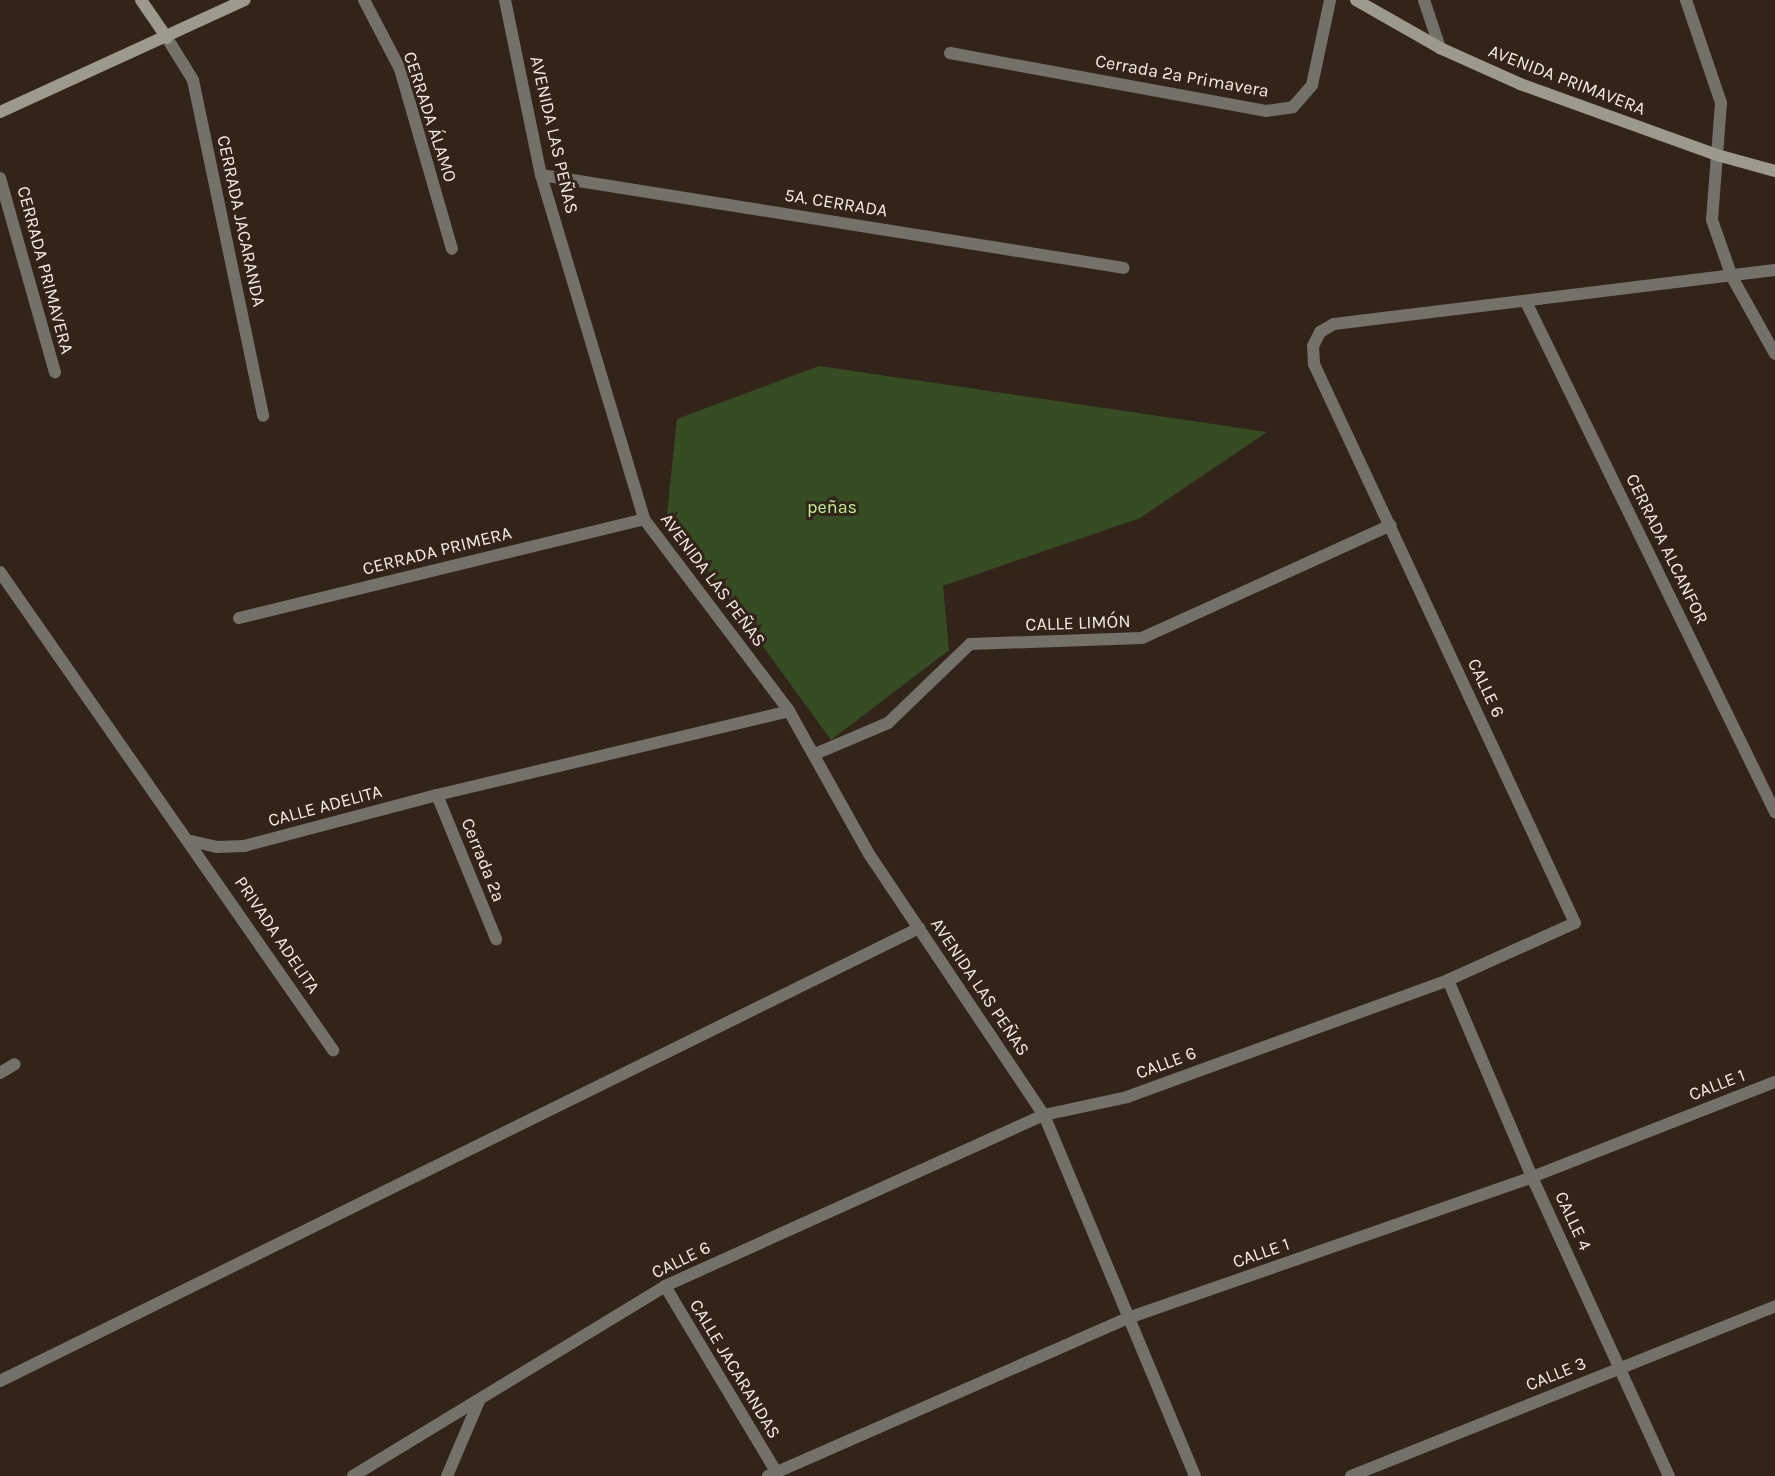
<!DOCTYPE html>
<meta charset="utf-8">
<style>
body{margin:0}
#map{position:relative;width:1775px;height:1476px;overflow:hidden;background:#33241a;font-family:Karla,sans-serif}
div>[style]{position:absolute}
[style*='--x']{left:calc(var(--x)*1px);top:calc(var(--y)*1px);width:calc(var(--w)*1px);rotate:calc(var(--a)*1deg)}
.green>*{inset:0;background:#364d23}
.street>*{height:12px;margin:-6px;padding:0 6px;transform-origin:6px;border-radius:6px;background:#737168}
.secondary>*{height:12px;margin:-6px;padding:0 6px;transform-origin:6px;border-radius:6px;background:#9d9a8d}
span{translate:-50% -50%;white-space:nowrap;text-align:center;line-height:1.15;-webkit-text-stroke:6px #33241a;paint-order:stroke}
.street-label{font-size:18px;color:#f5eae3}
.park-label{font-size:18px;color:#baf48d}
</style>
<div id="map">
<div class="green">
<i style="clip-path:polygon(819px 366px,1267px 432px,1140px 518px,943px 586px,949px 650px,831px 740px,667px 514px,677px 419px)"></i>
</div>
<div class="street">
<i style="--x:364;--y:0;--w:78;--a:62.4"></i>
<i style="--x:400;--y:69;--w:187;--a:73.9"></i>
<i style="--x:505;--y:0;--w:179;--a:78.4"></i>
<i style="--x:541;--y:175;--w:359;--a:73.3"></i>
<i style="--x:644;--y:519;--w:241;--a:52.9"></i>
<i style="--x:789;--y:711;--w:164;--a:60.8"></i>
<i style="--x:869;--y:854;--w:314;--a:56.2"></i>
<i style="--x:1044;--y:1115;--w:391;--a:67.3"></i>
<i style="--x:1424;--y:0;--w:51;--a:71.6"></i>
<i style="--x:1686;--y:0;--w:109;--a:71.2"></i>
<i style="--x:1721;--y:103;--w:117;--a:94.4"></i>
<i style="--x:1712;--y:220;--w:60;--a:70.7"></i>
<i style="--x:1732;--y:277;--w:88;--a:60.8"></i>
<i style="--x:167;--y:38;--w:49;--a:58.2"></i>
<i style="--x:193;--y:80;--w:343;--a:78.2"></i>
<i style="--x:950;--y:53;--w:321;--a:10.4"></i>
<i style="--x:1266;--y:111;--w:27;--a:-8"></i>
<i style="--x:1293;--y:107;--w:29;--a:-49"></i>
<i style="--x:1312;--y:85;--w:87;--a:-78"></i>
<i style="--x:541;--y:175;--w:590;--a:9.06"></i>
<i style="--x:0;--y:178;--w:202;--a:74.2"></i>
<i style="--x:1526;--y:302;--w:568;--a:63.98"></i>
<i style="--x:0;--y:572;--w:583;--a:55.14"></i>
<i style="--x:239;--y:618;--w:417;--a:-13.7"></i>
<i style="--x:815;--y:754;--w:79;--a:-23"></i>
<i style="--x:888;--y:723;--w:114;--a:-43.9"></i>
<i style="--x:970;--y:644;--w:172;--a:-2"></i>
<i style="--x:1142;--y:638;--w:273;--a:-24.4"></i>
<i style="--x:437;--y:795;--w:156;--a:67.7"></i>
<i style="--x:191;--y:841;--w:27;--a:13"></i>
<i style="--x:217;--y:847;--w:27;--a:-2"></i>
<i style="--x:244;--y:846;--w:200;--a:-14.8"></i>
<i style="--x:437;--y:795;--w:362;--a:-13.4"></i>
<i style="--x:1448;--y:980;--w:214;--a:66.9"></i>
<i style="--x:1532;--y:1177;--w:329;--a:65.4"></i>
<i style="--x:0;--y:1073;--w:17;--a:-31"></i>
<i style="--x:665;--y:1286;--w:214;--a:59.1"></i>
<i style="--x:0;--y:1381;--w:1025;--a:-26.24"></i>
<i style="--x:353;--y:1476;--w:365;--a:-31.3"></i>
<i style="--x:665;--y:1286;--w:416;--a:-24.3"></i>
<i style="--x:1044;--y:1115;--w:85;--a:-12.2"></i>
<i style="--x:1127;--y:1097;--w:342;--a:-20"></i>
<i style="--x:1448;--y:980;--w:139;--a:-24.2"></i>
<i style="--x:1575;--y:923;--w:617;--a:-115.03"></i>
<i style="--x:1314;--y:364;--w:18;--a:-93"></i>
<i style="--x:1313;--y:346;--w:16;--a:-63"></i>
<i style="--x:1320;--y:332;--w:16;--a:-30"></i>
<i style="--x:1334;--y:324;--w:444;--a:-7"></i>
<i style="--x:447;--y:1476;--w:82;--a:-66.9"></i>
<i style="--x:768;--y:1476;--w:393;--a:-23.7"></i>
<i style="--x:1128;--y:1318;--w:428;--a:-19.2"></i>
<i style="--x:1532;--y:1177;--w:261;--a:-21.4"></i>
<i style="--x:1351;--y:1476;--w:457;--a:-21.8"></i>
</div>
<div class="secondary">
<i style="--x:141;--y:0;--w:46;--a:55.6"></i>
<i style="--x:1356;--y:0;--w:97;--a:29.7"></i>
<i style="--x:1440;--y:48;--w:88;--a:24.2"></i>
<i style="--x:1520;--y:84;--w:209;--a:19.8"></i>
<i style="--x:1717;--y:155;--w:60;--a:15.4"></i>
<i style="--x:0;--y:112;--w:269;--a:-24.6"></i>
</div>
<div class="street-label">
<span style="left:1182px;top:76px;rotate:10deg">Cerrada 2ª Primavera</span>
<span style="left:1567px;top:80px;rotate:21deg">AVENIDA PRIMAVERA</span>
<span style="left:430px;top:117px;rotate:72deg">CERRADA ÁLAMO</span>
<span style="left:554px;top:135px;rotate:77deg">AVENIDA LAS PEÑAS</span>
<span style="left:836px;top:203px;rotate:9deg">5A. CERRADA</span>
<span style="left:241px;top:221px;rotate:78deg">CERRADA JACARANDA</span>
<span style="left:45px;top:270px;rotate:75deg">CERRADA PRIMAVERA</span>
<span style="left:1667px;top:549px;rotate:64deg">CERRADA ALCANFOR</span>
<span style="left:437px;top:551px;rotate:-14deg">CERRADA PRIMERA</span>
<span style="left:713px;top:580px;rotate:53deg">AVENIDA LAS PEÑAS</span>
<span style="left:1078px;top:623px;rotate:-2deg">CALLE LIMÓN</span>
<span style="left:1486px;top:688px;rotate:65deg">CALLE 6</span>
<span style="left:325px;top:806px;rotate:-15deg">CALLE ADELITA</span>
<span style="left:483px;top:860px;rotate:68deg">Cerrada 2ª</span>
<span style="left:277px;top:935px;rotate:56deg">PRIVADA ADELITA</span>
<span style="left:980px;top:987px;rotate:56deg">AVENIDA LAS PEÑAS</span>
<span style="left:1166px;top:1063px;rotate:-20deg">CALLE 6</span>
<span style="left:1717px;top:1085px;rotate:-21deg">CALLE 1</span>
<span style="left:1573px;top:1221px;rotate:65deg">CALLE 4</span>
<span style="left:1261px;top:1253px;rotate:-19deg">CALLE 1</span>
<span style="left:681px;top:1260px;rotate:-26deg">CALLE 6</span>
<span style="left:735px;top:1369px;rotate:59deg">CALLE JACARANDAS</span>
<span style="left:1556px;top:1374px;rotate:-22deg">CALLE 3</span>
</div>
<div class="park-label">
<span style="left:832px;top:507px">peñas</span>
</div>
</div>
